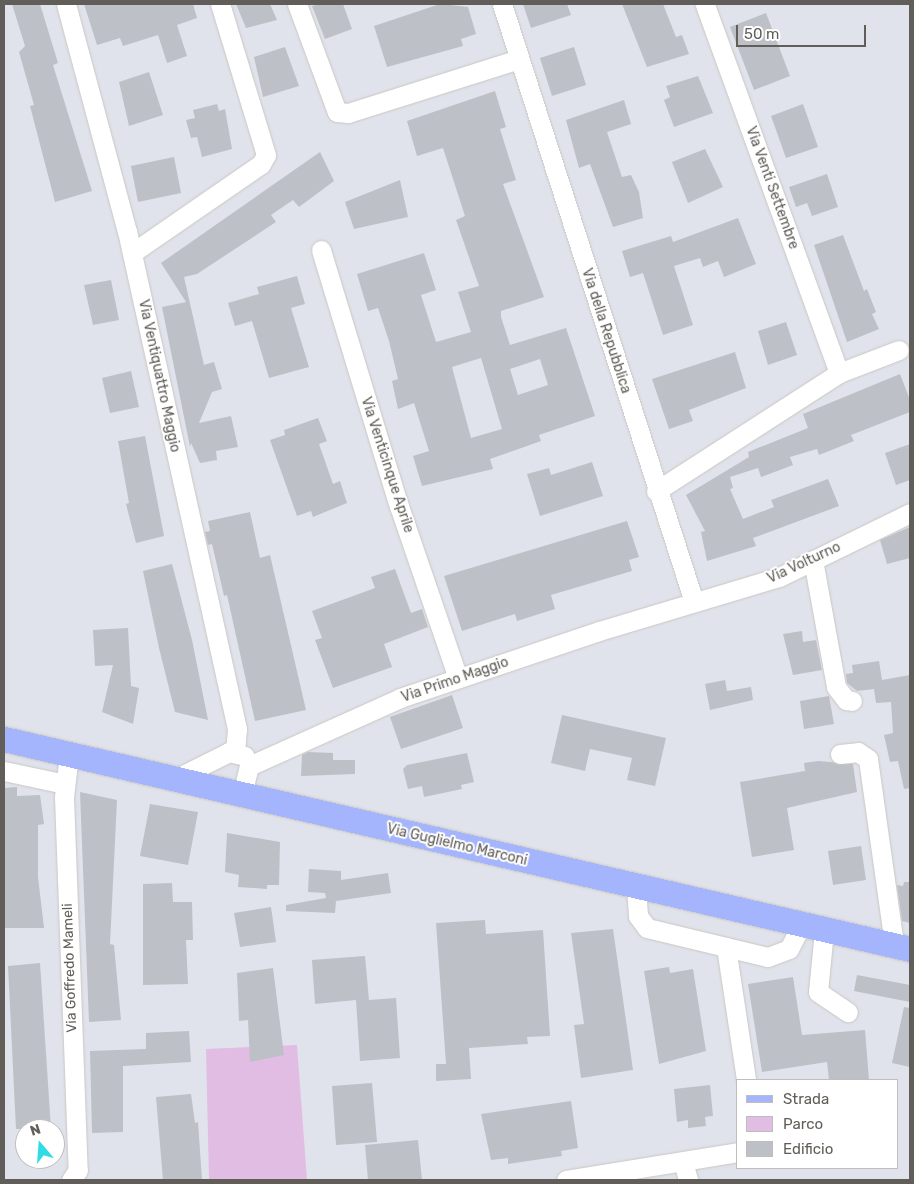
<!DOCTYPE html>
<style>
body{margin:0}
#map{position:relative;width:914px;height:1184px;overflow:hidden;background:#e0e3ec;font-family:Rubik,sans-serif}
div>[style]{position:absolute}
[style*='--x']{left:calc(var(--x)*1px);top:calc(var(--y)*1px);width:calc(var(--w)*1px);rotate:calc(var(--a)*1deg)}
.green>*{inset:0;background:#e2bde3}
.building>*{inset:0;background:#bdc0c6}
.roads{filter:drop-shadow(0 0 1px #c9c7c2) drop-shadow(0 0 1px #c9c7c2)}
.minor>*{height:19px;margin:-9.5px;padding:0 9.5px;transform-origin:9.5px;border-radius:9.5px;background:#fff}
.major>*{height:25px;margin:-12.5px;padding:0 12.5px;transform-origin:12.5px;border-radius:12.5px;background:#a5b5fd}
span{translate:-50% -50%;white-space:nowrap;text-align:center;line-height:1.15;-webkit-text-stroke:4px #fff;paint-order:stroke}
.street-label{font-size:14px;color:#615d59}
.frame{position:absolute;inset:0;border:5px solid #615d59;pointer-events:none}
.legend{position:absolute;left:736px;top:1079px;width:162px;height:90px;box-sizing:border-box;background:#fff;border:1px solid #c0bebd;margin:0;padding:6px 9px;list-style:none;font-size:15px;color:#615d59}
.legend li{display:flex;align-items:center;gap:10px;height:25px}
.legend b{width:25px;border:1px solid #c0bebd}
.north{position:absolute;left:15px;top:1119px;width:50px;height:50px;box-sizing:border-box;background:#fff;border:1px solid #c0bebd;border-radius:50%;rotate:342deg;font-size:14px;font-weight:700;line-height:20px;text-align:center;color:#615d59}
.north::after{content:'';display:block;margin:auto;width:18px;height:22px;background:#2fdbe4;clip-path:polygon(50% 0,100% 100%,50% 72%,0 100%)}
.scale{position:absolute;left:736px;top:25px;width:130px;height:22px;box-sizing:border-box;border:2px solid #615d59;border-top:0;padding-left:6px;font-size:15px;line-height:18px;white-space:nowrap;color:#615d59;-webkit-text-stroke:4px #fff;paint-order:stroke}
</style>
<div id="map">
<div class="green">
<i style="clip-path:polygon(297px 1045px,307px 1180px,209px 1180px,206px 1049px)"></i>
</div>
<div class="building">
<i style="clip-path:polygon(12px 4px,40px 4px,58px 63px,53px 65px,92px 191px,55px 202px,30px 106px,34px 105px,19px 52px,25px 46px)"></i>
<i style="clip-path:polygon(84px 4px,193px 4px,197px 18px,177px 25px,187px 56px,167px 63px,158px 35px,123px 46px,120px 38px,97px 45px)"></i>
<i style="clip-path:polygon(236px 4px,270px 4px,277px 20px,246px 28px)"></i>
<i style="clip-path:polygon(320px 4px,343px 4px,352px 29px,325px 39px,312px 6px)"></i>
<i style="clip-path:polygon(440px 4px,468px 7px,476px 34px,461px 39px,463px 46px,387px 67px,374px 26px)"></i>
<i style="clip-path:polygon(523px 4px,567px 4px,571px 15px,531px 28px)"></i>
<i style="clip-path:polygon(622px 4px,663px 4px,676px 37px,682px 35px,689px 54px,647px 67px)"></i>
<i style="clip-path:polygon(766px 13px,790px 76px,754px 90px,730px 27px)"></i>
<i style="clip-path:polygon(285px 47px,299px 86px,263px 97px,254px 57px)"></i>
<i style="clip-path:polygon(574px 47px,586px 85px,552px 96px,540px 58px)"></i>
<i style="clip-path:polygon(149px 72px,163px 115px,129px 126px,119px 82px)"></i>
<i style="clip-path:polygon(698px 76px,713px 113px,674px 127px,664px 100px,670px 97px,666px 86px)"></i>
<i style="clip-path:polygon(evenodd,495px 91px,506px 127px,500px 129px,516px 180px,503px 184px,544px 297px,501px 311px,501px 317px,510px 345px,566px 328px,595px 416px,539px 435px,541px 441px,490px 459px,493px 469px,422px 486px,413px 456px,429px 451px,414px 403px,398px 409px,392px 381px,398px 379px,389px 341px,378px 308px,368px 311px,357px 274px,424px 253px,436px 290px,421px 295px,436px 342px,471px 332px,458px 292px,479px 286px,456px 220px,465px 216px,443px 148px,417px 156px,407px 121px,495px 91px,481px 358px,502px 429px,471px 438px,452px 367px,481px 358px,495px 91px,540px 359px,548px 385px,518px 395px,510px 369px,540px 359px)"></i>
<i style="clip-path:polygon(624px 100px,631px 124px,607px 132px,622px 177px,631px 175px,639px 192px,643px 218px,613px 227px,590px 164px,579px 168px,566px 120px)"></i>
<i style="clip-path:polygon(217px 104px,219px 111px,225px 109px,232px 149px,202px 157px,197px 137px,191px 138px,186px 120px,195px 118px,193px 110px)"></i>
<i style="clip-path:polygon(803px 104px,818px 147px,786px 158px,771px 116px)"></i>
<i style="clip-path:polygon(705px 149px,723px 187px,688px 203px,672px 162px)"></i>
<i style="clip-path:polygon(320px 152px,334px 181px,299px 207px,293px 200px,271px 215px,276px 222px,197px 274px,184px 277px,204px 365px,214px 362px,222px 389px,212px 392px,199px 423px,231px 416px,238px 447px,216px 451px,217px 460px,200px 463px,191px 443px,190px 447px,162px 307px,186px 302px,161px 263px)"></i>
<i style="clip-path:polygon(174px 157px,181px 193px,138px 202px,131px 166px)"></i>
<i style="clip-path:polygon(827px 174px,838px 207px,812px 216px,807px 203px,796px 207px,789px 187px)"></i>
<i style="clip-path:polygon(400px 180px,408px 217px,354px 229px,345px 202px)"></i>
<i style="clip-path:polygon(738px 218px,756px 264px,724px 277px,718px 261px,703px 267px,700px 258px,674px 266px,693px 325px,663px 335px,643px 273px,630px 277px,622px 251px,671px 236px,673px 242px)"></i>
<i style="clip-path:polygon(843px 235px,864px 291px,867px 289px,876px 312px,872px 314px,879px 329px,847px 342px,814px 245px)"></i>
<i style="clip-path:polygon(297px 276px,305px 304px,291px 308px,309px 367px,269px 378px,252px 321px,235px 326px,228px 303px,259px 294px,257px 287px)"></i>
<i style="clip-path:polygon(111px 280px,119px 320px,93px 325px,84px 285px)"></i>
<i style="clip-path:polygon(786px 322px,797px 355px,768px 365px,758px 331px)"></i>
<i style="clip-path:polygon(735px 352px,746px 388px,689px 410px,693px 421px,669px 429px,652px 379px)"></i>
<i style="clip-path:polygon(131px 371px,139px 407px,110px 413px,102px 378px)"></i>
<i style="clip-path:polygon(900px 374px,910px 400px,910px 412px,851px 435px,854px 441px,819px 455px,817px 449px,790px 457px,793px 465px,761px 477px,758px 468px,730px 477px,733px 488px,730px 489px,743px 519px,774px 507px,771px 500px,828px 479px,839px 506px,753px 538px,756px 546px,707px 561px,701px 532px,705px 531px,686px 495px,749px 457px,748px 452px,808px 428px,803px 414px)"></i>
<i style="clip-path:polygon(318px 418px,327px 441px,319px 444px,333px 484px,340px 481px,347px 503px,313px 517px,311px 511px,297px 516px,270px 440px,285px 435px,284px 430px)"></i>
<i style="clip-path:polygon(145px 436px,164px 536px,136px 543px,126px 504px,129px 503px,118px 441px)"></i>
<i style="clip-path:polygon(910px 444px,910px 480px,896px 485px,885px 453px)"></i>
<i style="clip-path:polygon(592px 462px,603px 496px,540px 516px,527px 474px,549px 468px,551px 475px)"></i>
<i style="clip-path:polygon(250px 512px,260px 558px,270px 555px,306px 710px,255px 721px,227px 595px,224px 596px,212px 544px,208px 545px,205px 532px,210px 531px,208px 521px)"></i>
<i style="clip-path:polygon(627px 521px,639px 557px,629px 560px,632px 571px,551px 595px,555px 609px,517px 621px,515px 614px,462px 631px,444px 576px)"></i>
<i style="clip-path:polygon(910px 527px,910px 558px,887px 564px,880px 540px)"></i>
<i style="clip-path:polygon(172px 564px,192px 640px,208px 720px,175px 712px,159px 648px,143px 571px)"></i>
<i style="clip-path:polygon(395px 569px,411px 613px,422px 609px,428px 627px,384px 644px,392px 667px,333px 688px,315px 640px,322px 638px,312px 611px,375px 588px,371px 577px)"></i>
<i style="clip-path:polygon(128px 628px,131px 686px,139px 688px,133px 724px,102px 712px,113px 665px,95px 666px,93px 630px)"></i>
<i style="clip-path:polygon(802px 631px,803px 642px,816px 640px,822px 670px,793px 675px,783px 634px)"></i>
<i style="clip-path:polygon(879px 661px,882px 680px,910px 675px,910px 788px,904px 789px,898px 761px,890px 762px,884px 735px,893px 733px,891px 702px,876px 703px,874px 689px,857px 691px,847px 683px,846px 674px,853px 673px,852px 665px)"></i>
<i style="clip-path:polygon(725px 680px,727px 691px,751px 687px,753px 700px,710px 710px,705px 684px)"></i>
<i style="clip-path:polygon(452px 695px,463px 728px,401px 749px,390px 717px)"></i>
<i style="clip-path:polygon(829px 696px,834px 724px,804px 729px,800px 701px)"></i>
<i style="clip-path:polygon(562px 715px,666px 738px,655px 786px,627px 780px,632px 758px,590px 749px,585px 771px,551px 763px)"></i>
<i style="clip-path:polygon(308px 752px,333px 753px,333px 760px,355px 760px,355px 774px,301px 776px,302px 755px)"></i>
<i style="clip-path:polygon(467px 753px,474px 782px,461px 785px,462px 789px,424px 797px,422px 786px,408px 789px,403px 769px,407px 765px)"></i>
<i style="clip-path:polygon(818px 761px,853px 764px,857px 792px,787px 808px,794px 850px,752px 857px,740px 782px,805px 771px,804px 763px)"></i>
<i style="clip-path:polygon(17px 787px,17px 796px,40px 795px,44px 824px,38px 825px,38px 877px,44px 928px,4px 928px,4px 788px)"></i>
<i style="clip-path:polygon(80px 792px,117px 800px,110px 944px,114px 945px,121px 1020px,89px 1022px)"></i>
<i style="clip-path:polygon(150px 804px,198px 812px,188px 865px,140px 856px)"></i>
<i style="clip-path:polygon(227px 833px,280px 842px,279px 885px,267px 885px,267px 889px,238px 887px,239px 875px,225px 872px)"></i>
<i style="clip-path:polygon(861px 846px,866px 880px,833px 885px,828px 851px)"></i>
<i style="clip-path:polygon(309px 869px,341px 871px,341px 880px,388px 873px,391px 893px,336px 901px,335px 913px,286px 911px,286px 905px,326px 898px,325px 893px,308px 892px)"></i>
<i style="clip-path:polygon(904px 882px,910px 882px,910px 923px,902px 921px,897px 885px,903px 886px)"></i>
<i style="clip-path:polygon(172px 883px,173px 902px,192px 902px,193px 940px,186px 940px,188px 984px,143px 985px,143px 884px)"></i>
<i style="clip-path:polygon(271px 907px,276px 942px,240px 947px,234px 913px)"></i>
<i style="clip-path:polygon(485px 920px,486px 934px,543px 930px,550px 1036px,527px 1037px,528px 1044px,469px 1048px,471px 1079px,436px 1081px,436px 1064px,446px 1064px,436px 923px)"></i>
<i style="clip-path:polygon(613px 929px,633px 1070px,581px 1078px,574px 1025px,584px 1024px,571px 933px)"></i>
<i style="clip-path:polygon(365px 956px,369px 1000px,396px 998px,400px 1058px,360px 1061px,356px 1000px,315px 1004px,312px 960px)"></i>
<i style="clip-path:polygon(40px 963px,51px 1129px,16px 1129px,8px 966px)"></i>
<i style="clip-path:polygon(669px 967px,670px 973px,693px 969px,706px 1051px,659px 1064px,644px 971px)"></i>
<i style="clip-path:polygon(273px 968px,284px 1055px,250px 1062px,248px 1020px,239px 1021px,237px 973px)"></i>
<i style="clip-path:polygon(857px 975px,910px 985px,910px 1002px,854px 991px)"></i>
<i style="clip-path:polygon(793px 977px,802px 1035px,865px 1030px,869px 1080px,829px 1080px,827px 1062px,762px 1072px,748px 984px)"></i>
<i style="clip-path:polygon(904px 1007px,910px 1008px,910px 1067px,892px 1063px)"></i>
<i style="clip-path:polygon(189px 1031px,191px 1062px,123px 1066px,123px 1132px,92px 1133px,90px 1051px,146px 1049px,146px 1033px)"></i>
<i style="clip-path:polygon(372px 1083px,377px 1142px,336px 1145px,332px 1086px)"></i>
<i style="clip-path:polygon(710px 1085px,713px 1116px,705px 1117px,706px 1126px,688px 1128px,688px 1120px,677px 1122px,674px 1089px)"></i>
<i style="clip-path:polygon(191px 1094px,195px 1123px,198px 1122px,202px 1180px,163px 1180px,156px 1097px)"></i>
<i style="clip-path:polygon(571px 1101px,578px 1148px,561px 1151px,562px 1156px,508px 1164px,508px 1158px,491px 1160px,481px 1114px)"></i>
<i style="clip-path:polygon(418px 1140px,422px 1180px,368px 1180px,365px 1145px)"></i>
</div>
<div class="roads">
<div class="minor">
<i style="--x:66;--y:4;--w:235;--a:75"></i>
<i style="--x:127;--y:231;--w:510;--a:77.54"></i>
<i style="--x:237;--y:729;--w:22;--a:95"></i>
<i style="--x:297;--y:4;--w:115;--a:69.7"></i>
<i style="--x:337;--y:112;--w:11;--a:5"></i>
<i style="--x:348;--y:113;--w:179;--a:-17.5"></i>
<i style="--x:502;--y:4;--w:628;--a:72.2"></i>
<i style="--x:321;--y:250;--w:268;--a:73.1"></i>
<i style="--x:399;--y:506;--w:182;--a:71.1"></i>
<i style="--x:132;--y:253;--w:157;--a:-34.6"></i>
<i style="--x:261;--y:164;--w:10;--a:-61"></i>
<i style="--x:266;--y:155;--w:158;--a:-106.9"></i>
<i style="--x:839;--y:373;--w:64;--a:-21"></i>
<i style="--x:656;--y:491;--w:218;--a:-32.8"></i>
<i style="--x:839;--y:373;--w:393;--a:-110"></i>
<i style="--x:813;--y:560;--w:129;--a:79.7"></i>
<i style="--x:836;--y:687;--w:16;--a:52"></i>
<i style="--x:846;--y:700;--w:6;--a:9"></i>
<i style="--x:69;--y:754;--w:43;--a:96.6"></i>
<i style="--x:64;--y:797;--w:373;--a:87.9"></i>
<i style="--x:78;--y:1170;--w:12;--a:125"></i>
<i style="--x:840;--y:754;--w:18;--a:-6"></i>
<i style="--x:858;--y:752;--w:12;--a:35"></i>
<i style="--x:868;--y:759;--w:188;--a:82"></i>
<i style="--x:4;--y:771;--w:62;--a:12"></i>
<i style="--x:175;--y:779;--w:60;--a:-26.6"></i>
<i style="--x:229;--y:752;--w:16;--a:14"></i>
<i style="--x:242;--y:794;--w:29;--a:-76"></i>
<i style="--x:249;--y:766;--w:166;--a:-24.2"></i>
<i style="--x:400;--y:698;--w:210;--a:-18.6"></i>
<i style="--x:599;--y:631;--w:188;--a:-16.7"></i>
<i style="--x:779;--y:577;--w:146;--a:-26"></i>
<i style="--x:636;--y:887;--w:29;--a:86"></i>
<i style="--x:638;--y:916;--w:15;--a:53"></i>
<i style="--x:647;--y:928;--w:124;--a:13.5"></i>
<i style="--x:768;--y:957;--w:22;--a:-21"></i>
<i style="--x:789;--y:949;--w:27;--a:-63"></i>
<i style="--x:824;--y:930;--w:62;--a:95.5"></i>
<i style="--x:818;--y:992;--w:36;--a:34"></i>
<i style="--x:726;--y:947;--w:134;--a:81.4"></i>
<i style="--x:683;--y:1162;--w:19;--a:74"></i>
<i style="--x:566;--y:1180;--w:174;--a:-9.2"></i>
</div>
<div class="major">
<i style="--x:4;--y:739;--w:930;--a:13.05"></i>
</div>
</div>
<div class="street-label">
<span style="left:772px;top:188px;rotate:70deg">Via Venti Settembre</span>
<span style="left:606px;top:331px;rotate:72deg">Via della Repubblica</span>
<span style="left:159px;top:376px;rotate:78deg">Via Ventiquattro Maggio</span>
<span style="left:387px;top:465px;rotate:72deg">Via Venticinque Aprile</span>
<span style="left:804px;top:563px;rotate:-25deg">Via Volturno</span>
<span style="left:455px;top:680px;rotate:-19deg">Via Primo Maggio</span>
<span style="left:457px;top:845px;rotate:13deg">Via Guglielmo Marconi</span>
<span style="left:70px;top:968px;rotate:-92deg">Via Goffredo Mameli</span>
</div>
<div class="frame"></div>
<ul class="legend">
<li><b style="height:6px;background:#a5b5fd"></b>Strada</li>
<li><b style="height:14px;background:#e2bde3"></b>Parco</li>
<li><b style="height:14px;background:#bdc0c6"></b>Edificio</li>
</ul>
<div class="north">N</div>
<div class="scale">50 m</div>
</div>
